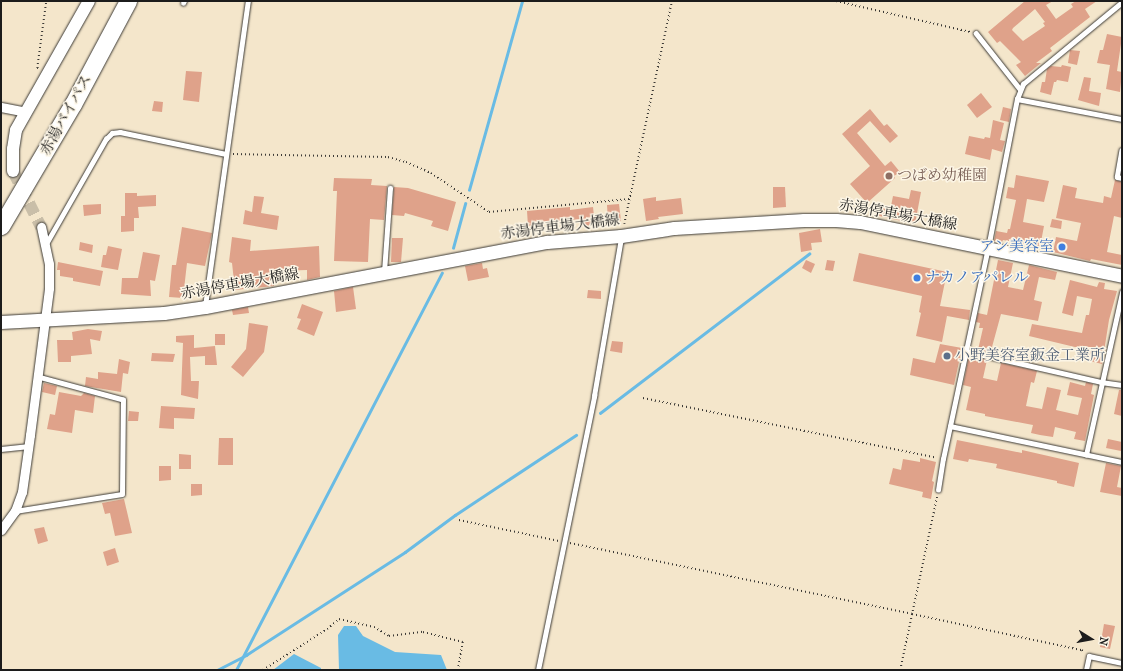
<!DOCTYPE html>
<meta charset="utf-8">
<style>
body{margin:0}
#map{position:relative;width:1123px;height:671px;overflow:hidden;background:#f4e6cb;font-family:"IM FELL French Canon","Noto Serif JP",serif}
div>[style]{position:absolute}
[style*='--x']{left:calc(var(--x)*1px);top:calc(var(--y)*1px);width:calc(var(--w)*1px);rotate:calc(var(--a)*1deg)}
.water>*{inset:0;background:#69bbe4}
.stream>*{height:2.5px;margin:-1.25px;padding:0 1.25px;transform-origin:1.25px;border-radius:1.25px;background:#69bbe4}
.building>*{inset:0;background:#dfa28a}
.tertiary-tunnel>*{height:12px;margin-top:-6px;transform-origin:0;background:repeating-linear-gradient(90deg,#c9bea8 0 12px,transparent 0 18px)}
.path>*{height:1.5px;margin-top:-0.75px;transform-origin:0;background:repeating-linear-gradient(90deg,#3c3a36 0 1px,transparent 0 4px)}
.roads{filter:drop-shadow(0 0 1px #3c3a36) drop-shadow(0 0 1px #3c3a36)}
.service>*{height:4.5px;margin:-2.25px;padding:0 2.25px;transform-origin:2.25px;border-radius:2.25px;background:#fff}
.minor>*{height:9px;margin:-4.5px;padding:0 4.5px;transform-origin:4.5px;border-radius:4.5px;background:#fff}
.tertiary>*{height:12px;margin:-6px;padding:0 6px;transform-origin:6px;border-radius:6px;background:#fff}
.secondary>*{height:13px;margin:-6.5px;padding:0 6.5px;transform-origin:6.5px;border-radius:6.5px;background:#fff}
.motorway>*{height:17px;margin:-8.5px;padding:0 8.5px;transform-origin:8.5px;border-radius:8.5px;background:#fff}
.dots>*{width:11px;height:11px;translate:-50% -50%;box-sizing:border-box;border:2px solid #fcf5e5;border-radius:50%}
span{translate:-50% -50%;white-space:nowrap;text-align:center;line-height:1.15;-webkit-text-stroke:3px #fcf5e5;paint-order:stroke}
.street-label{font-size:15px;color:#1c1c1c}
.education-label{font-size:15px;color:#785e54}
.left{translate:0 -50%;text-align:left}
.shop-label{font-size:15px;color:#366cbe}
.right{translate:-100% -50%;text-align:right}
.service-label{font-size:15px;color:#4e5e75}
.frame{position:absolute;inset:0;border:2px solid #1c1c1c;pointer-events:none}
.north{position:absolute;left:1071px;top:619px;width:40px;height:40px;-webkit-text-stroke:3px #fcf5e5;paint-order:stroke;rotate:101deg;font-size:11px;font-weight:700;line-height:16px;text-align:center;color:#1c1c1c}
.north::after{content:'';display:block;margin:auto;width:14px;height:18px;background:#1c1c1c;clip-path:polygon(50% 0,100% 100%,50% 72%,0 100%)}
</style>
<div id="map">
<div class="water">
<i style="clip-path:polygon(344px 626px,356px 626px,363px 636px,395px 652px,441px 655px,447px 670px,339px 670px,338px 635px)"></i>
<i style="clip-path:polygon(294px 654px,321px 668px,321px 670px,273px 670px)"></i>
</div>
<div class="stream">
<i style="--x:469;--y:190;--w:196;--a:-74.3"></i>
<i style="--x:453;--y:248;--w:46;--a:-74.7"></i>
<i style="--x:600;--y:413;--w:263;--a:-37.3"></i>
<i style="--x:217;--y:670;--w:33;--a:-27"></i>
<i style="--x:246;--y:655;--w:189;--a:-32.9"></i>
<i style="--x:405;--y:552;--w:62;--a:-36.5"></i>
<i style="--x:455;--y:515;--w:145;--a:-33.5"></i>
<i style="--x:236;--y:670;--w:447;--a:-62.6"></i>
</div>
<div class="building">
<i style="clip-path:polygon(evenodd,1025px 1px,1053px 1px,1046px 5px,1056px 19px,1073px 7px,1071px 4px,1076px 1px,1097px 1px,1085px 9px,1090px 17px,1050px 48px,1052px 51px,1036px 63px,1041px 63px,1025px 76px,1016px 65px,1021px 62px,1000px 41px,997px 43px,988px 32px,1025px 1px,1035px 9px,1045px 22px,1043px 23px,1045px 26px,1023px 41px,1012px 30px,1013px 28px,1035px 9px)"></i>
<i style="clip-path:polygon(1107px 34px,1122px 37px,1117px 71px,1122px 72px,1120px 92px,1106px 89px,1110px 65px,1097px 63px,1100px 50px,1103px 50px)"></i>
<i style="clip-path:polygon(1070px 50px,1080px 51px,1077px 65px,1068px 63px)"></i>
<i style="clip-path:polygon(1062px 65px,1071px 67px,1068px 82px,1057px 80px,1056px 82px,1054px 82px,1051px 95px,1040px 92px,1042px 82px,1045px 82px,1047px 69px,1051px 66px,1061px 67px)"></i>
<i style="clip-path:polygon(186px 71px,202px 72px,199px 102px,183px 100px)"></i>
<i style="clip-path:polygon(1084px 77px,1091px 78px,1089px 91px,1101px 93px,1099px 106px,1078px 100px)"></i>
<i style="clip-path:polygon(981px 93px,992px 107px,977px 118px,967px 105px)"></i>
<i style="clip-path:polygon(154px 101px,163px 102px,162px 112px,152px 111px)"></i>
<i style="clip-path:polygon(1003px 107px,1011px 109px,1009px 122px,1000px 120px)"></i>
<i style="clip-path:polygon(870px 109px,884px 126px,887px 124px,898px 136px,890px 143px,870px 121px,857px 133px,885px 166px,891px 161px,900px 172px,894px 176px,895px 178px,867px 203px,850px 184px,870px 166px,842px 134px)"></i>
<i style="clip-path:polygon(993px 120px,1004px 123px,1000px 140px,1005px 141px,1002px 152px,992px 149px,990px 160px,965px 154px,969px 136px,984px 139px,985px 137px,990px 138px)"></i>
<i style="clip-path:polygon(1016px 175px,1049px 181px,1044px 202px,1027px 199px,1023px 222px,1044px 226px,1040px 247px,1003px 240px,1002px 242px,994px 241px,996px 231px,1007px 233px,1008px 229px,1010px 229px,1016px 200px,1006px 198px,1008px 187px,1014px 188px)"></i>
<i style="clip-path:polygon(334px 178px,372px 179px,371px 185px,387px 186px,384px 220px,370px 219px,368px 262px,334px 261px,337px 191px,333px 191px)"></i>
<i style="clip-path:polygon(1115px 180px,1122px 182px,1122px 218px,1114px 216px,1107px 252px,1122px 255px,1122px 265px,1091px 259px,1090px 261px,1053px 252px,1056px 237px,1077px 241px,1081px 223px,1056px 218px,1063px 185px,1077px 188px,1075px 198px,1103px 203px,1104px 196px,1111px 198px)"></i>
<i style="clip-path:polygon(394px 187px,408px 188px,456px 202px,448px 231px,431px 226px,433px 221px,405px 213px,404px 216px,392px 215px)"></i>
<i style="clip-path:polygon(773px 187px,785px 187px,786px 207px,773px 208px)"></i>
<i style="clip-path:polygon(911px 190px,921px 192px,915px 224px,875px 215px,879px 206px,890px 211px,893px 196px,909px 199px)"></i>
<i style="clip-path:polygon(125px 193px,137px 193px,137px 196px,156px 195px,156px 206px,138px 207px,139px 218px,134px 218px,134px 231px,121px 232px,121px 216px,125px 216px)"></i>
<i style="clip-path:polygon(254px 196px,264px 197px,261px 213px,279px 216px,277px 230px,243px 224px,245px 210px,252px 212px)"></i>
<i style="clip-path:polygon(656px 197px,656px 201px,681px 198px,683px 214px,658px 217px,659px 219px,646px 221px,643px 199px)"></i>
<i style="clip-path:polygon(101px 204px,101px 214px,84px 216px,83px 205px)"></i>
<i style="clip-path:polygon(619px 204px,621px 221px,608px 222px,607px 205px)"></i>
<i style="clip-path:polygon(570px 207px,570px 210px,593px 207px,595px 225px,582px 226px,581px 219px,528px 226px,527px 211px)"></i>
<i style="clip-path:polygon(1052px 219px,1062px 221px,1061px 229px,1050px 227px)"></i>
<i style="clip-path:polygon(182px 227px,212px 233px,205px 266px,187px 263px,183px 298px,169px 297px,172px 265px,176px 265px)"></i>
<i style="clip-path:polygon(820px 229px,822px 242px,811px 243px,812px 250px,801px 252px,799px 233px)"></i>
<i style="clip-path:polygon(232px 237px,251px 240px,250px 251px,319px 246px,320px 277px,307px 280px,307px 270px,273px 271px,274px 286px,235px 290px,232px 263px,229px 262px)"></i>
<i style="clip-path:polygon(392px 238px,403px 238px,401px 262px,391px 262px)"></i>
<i style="clip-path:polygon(80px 242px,93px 245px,92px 253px,79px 250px)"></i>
<i style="clip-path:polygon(108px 246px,122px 249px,118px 270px,101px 267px,103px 255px,106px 255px)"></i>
<i style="clip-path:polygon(143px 252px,160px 255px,155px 281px,150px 280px,151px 296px,121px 294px,122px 278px,138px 278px)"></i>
<i style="clip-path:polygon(859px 253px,947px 272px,940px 306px,970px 310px,969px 320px,947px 316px,942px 342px,916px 336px,921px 313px,919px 312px,922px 296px,853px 281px)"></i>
<i style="clip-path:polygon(806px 260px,815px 264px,811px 273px,802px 268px)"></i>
<i style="clip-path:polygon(827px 260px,835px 261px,833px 271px,825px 270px)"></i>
<i style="clip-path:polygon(998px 260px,1013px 263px,1008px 287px,1023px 290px,1029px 265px,1057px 272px,1055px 280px,1039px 277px,1034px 300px,1042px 302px,1038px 321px,1001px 314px,992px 347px,990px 347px,989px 352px,978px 350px,983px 328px,979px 328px,980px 323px,976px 322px,978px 313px,987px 315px)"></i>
<i style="clip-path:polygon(58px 262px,103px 271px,100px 286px,73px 281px,73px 278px,60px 276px,60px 270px,57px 270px)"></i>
<i style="clip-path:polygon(482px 263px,483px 269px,487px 268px,489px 277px,468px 281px,465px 266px)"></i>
<i style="clip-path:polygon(1070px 280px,1097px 287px,1099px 282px,1105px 283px,1104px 289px,1117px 291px,1109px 320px,1102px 364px,1090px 361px,1092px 354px,1078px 351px,1079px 348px,1029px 336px,1032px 324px,1082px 333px,1086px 315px,1089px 315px,1092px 299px,1077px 296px,1073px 316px,1062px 313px)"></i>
<i style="clip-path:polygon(353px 287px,356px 309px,336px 312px,334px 291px)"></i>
<i style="clip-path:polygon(588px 290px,601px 291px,601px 299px,587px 298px)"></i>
<i style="clip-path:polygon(302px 304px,323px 312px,314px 336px,297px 329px,301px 319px,297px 318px)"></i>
<i style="clip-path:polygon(248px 307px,249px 313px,233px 315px,232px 310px)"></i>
<i style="clip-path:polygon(249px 323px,268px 326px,264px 352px,243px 377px,231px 367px,246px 349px)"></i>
<i style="clip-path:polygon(88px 329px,102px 331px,100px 341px,90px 339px,92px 354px,71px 356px,71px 362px,58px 362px,57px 340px,73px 340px,72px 332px)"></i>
<i style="clip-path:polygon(215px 334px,225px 334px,225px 345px,215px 345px)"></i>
<i style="clip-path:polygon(194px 335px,194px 348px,215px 346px,217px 365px,205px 365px,205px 356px,190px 357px,191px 381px,199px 381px,198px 399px,181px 395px,183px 343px,176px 342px,176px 336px)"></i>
<i style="clip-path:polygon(612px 341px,623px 342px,622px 353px,610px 351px)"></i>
<i style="clip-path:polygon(940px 344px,962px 348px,954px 385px,910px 375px,913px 358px,935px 363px)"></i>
<i style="clip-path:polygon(152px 353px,175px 354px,173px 362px,151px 361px)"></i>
<i style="clip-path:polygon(969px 356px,987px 360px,983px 378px,997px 381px,1001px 363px,1037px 371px,1034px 383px,1031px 382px,1026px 406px,1042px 409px,1047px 387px,1061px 390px,1056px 410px,1078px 415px,1082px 398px,1067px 395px,1070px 382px,1085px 386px,1086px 382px,1093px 384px,1091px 394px,1094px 395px,1085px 441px,1074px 439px,1076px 432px,1055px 427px,1053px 437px,1040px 435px,1031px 433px,1033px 425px,985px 416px,985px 414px,966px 410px,971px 387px,963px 385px)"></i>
<i style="clip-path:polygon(119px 359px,130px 362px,128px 374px,123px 373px,121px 392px,85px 386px,86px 377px,98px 379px,98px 372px,117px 374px)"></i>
<i style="clip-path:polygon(44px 383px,57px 386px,55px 395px,42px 392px)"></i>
<i style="clip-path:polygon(1119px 390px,1122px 390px,1122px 416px,1114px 414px)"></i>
<i style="clip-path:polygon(59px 392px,81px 396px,84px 393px,95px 396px,93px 413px,75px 410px,72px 433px,47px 429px,50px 414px,55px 415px)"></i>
<i style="clip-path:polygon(161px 406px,195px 408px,194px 419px,174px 418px,174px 429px,159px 428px)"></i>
<i style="clip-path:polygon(129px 411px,139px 412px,138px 421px,128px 421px)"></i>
<i style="clip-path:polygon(219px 438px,233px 438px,233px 465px,218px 465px)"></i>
<i style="clip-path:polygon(1108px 439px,1122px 442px,1121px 451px,1106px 448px)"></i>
<i style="clip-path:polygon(957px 440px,1022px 453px,1022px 450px,1079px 463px,1074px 487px,1057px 483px,1057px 481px,996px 468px,997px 464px,969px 459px,968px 462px,953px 459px)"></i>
<i style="clip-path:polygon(179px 454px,191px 455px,191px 469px,179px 469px)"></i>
<i style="clip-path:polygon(920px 458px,936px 462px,932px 481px,934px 482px,931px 499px,922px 497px,923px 492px,889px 484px,893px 468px,901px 470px,903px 459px,920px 462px)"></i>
<i style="clip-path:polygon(1106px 463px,1121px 466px,1117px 487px,1122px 488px,1122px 496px,1100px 492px)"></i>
<i style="clip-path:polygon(159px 466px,171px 466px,171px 480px,159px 481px)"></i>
<i style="clip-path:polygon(191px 484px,202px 484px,202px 495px,191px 496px)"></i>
<i style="clip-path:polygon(124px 499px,132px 533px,115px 536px,110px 513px,105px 514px,102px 503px)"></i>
<i style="clip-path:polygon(44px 527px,48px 541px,38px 544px,34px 529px)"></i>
<i style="clip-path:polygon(115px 548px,119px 562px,107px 566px,103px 552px)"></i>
<i style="clip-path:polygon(1104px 624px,1115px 626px,1110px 649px,1100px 647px)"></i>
</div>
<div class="tertiary-tunnel">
<i style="--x:13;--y:171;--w:63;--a:63.4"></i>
</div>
<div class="path">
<i style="--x:836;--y:1;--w:138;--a:13"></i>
<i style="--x:38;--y:69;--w:1;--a:-135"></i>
<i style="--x:37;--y:68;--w:68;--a:-82.3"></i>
<i style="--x:233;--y:154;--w:155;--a:1.1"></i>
<i style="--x:388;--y:157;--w:19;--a:16"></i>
<i style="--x:406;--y:162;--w:27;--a:24"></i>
<i style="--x:431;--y:173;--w:70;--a:33.9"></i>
<i style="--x:489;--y:212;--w:141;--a:-5.3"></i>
<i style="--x:624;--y:224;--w:228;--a:-77.9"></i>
<i style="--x:643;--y:398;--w:300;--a:11.5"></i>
<i style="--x:459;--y:520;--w:102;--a:11.9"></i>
<i style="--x:570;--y:543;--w:349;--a:11.7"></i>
<i style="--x:912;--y:614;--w:174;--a:12"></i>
<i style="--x:1082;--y:650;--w:3;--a:45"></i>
<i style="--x:263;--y:670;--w:76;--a:-32.6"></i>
<i style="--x:327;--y:629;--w:16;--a:-40"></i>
<i style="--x:339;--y:619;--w:36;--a:13"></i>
<i style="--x:374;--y:627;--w:17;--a:31"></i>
<i style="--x:389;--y:636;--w:34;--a:-7"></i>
<i style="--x:423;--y:632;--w:41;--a:14"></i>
<i style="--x:463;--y:642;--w:28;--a:100"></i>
<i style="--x:900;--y:670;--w:178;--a:-78"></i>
</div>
<div class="roads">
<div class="service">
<i style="--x:183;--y:3;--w:2;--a:-63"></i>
<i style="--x:976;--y:33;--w:71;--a:51.8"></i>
<i style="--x:1017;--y:99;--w:107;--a:10.8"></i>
<i style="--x:1122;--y:150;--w:27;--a:100"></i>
<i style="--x:1117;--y:177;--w:5;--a:11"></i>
<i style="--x:46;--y:244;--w:121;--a:-60.3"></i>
<i style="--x:106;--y:139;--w:8;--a:-45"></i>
<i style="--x:112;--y:133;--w:8;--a:-7"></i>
<i style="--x:120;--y:132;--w:108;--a:11.7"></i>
<i style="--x:384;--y:272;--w:84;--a:-85.9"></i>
<i style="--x:205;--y:306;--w:308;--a:-82"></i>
<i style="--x:966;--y:351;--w:139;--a:12.9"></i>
<i style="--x:1101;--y:382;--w:21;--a:8"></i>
<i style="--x:950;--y:426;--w:176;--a:11.8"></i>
<i style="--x:1;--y:449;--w:28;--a:-6"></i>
<i style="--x:1086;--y:455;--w:167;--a:-77.5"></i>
<i style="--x:938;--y:490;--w:31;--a:-81"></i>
<i style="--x:943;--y:459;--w:216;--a:-78"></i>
<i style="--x:988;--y:248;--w:152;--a:-79"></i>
<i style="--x:1017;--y:99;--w:16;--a:-68"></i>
<i style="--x:1023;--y:84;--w:129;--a:-39.6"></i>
<i style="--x:15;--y:511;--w:108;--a:-9"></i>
<i style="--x:122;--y:494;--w:94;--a:-89.4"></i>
<i style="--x:123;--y:400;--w:88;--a:-164.9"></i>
<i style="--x:538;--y:670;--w:280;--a:-78.4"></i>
<i style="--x:594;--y:396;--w:160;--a:-80.3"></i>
<i style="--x:1086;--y:670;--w:14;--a:-78"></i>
<i style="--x:1089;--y:656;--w:34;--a:12"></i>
</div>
<div class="minor">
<i style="--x:1;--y:107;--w:26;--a:11"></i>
<i style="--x:1;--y:530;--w:24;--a:-54"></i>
<i style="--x:15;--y:511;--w:20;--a:-70"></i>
<i style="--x:22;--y:492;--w:58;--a:-82"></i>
<i style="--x:30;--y:435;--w:148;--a:-82.6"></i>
<i style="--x:49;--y:288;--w:24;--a:-90"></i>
<i style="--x:49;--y:264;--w:38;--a:-102"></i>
</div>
<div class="tertiary">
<i style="--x:13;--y:171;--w:22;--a:-90"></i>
<i style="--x:13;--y:149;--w:19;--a:-81"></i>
<i style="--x:16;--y:130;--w:148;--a:-60.5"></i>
</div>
<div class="secondary">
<i style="--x:1;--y:322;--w:163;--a:-3.2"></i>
<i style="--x:164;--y:313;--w:41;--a:-8.3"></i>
<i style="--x:205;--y:307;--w:348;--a:-10.8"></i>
<i style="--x:547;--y:242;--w:74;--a:-4.6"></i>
<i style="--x:621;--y:236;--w:54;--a:-8.6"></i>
<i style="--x:674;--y:228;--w:130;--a:-3.5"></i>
<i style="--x:804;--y:220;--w:32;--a:0"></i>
<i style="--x:836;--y:220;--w:24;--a:5"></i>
<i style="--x:860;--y:222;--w:268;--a:11.6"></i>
</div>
<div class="motorway">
<i style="--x:1;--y:226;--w:142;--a:-59.5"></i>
<i style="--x:73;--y:104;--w:117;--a:-61.9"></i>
</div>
</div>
<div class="dots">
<i style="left:889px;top:176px;background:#8d6e63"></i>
<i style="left:1062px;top:247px;background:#3f7fe0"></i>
<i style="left:917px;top:278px;background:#3f7fe0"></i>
<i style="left:947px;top:356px;background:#5c6f8a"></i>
</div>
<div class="street-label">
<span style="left:66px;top:115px;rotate:-61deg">赤湯バイパス</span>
<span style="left:898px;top:215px;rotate:10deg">赤湯停車場大橋線</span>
<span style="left:560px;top:227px;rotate:-7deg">赤湯停車場大橋線</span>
<span style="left:240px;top:284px;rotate:-10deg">赤湯停車場大橋線</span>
</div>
<div class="education-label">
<span class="left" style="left:897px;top:176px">つばめ幼稚園</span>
</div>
<div class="shop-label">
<span class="right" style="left:1054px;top:247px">アン美容室</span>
<span class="left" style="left:925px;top:278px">ナカノアパレル</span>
</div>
<div class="service-label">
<span class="left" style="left:955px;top:356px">小野美容室鈑金工業所</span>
</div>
<div class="frame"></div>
<div class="north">N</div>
</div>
